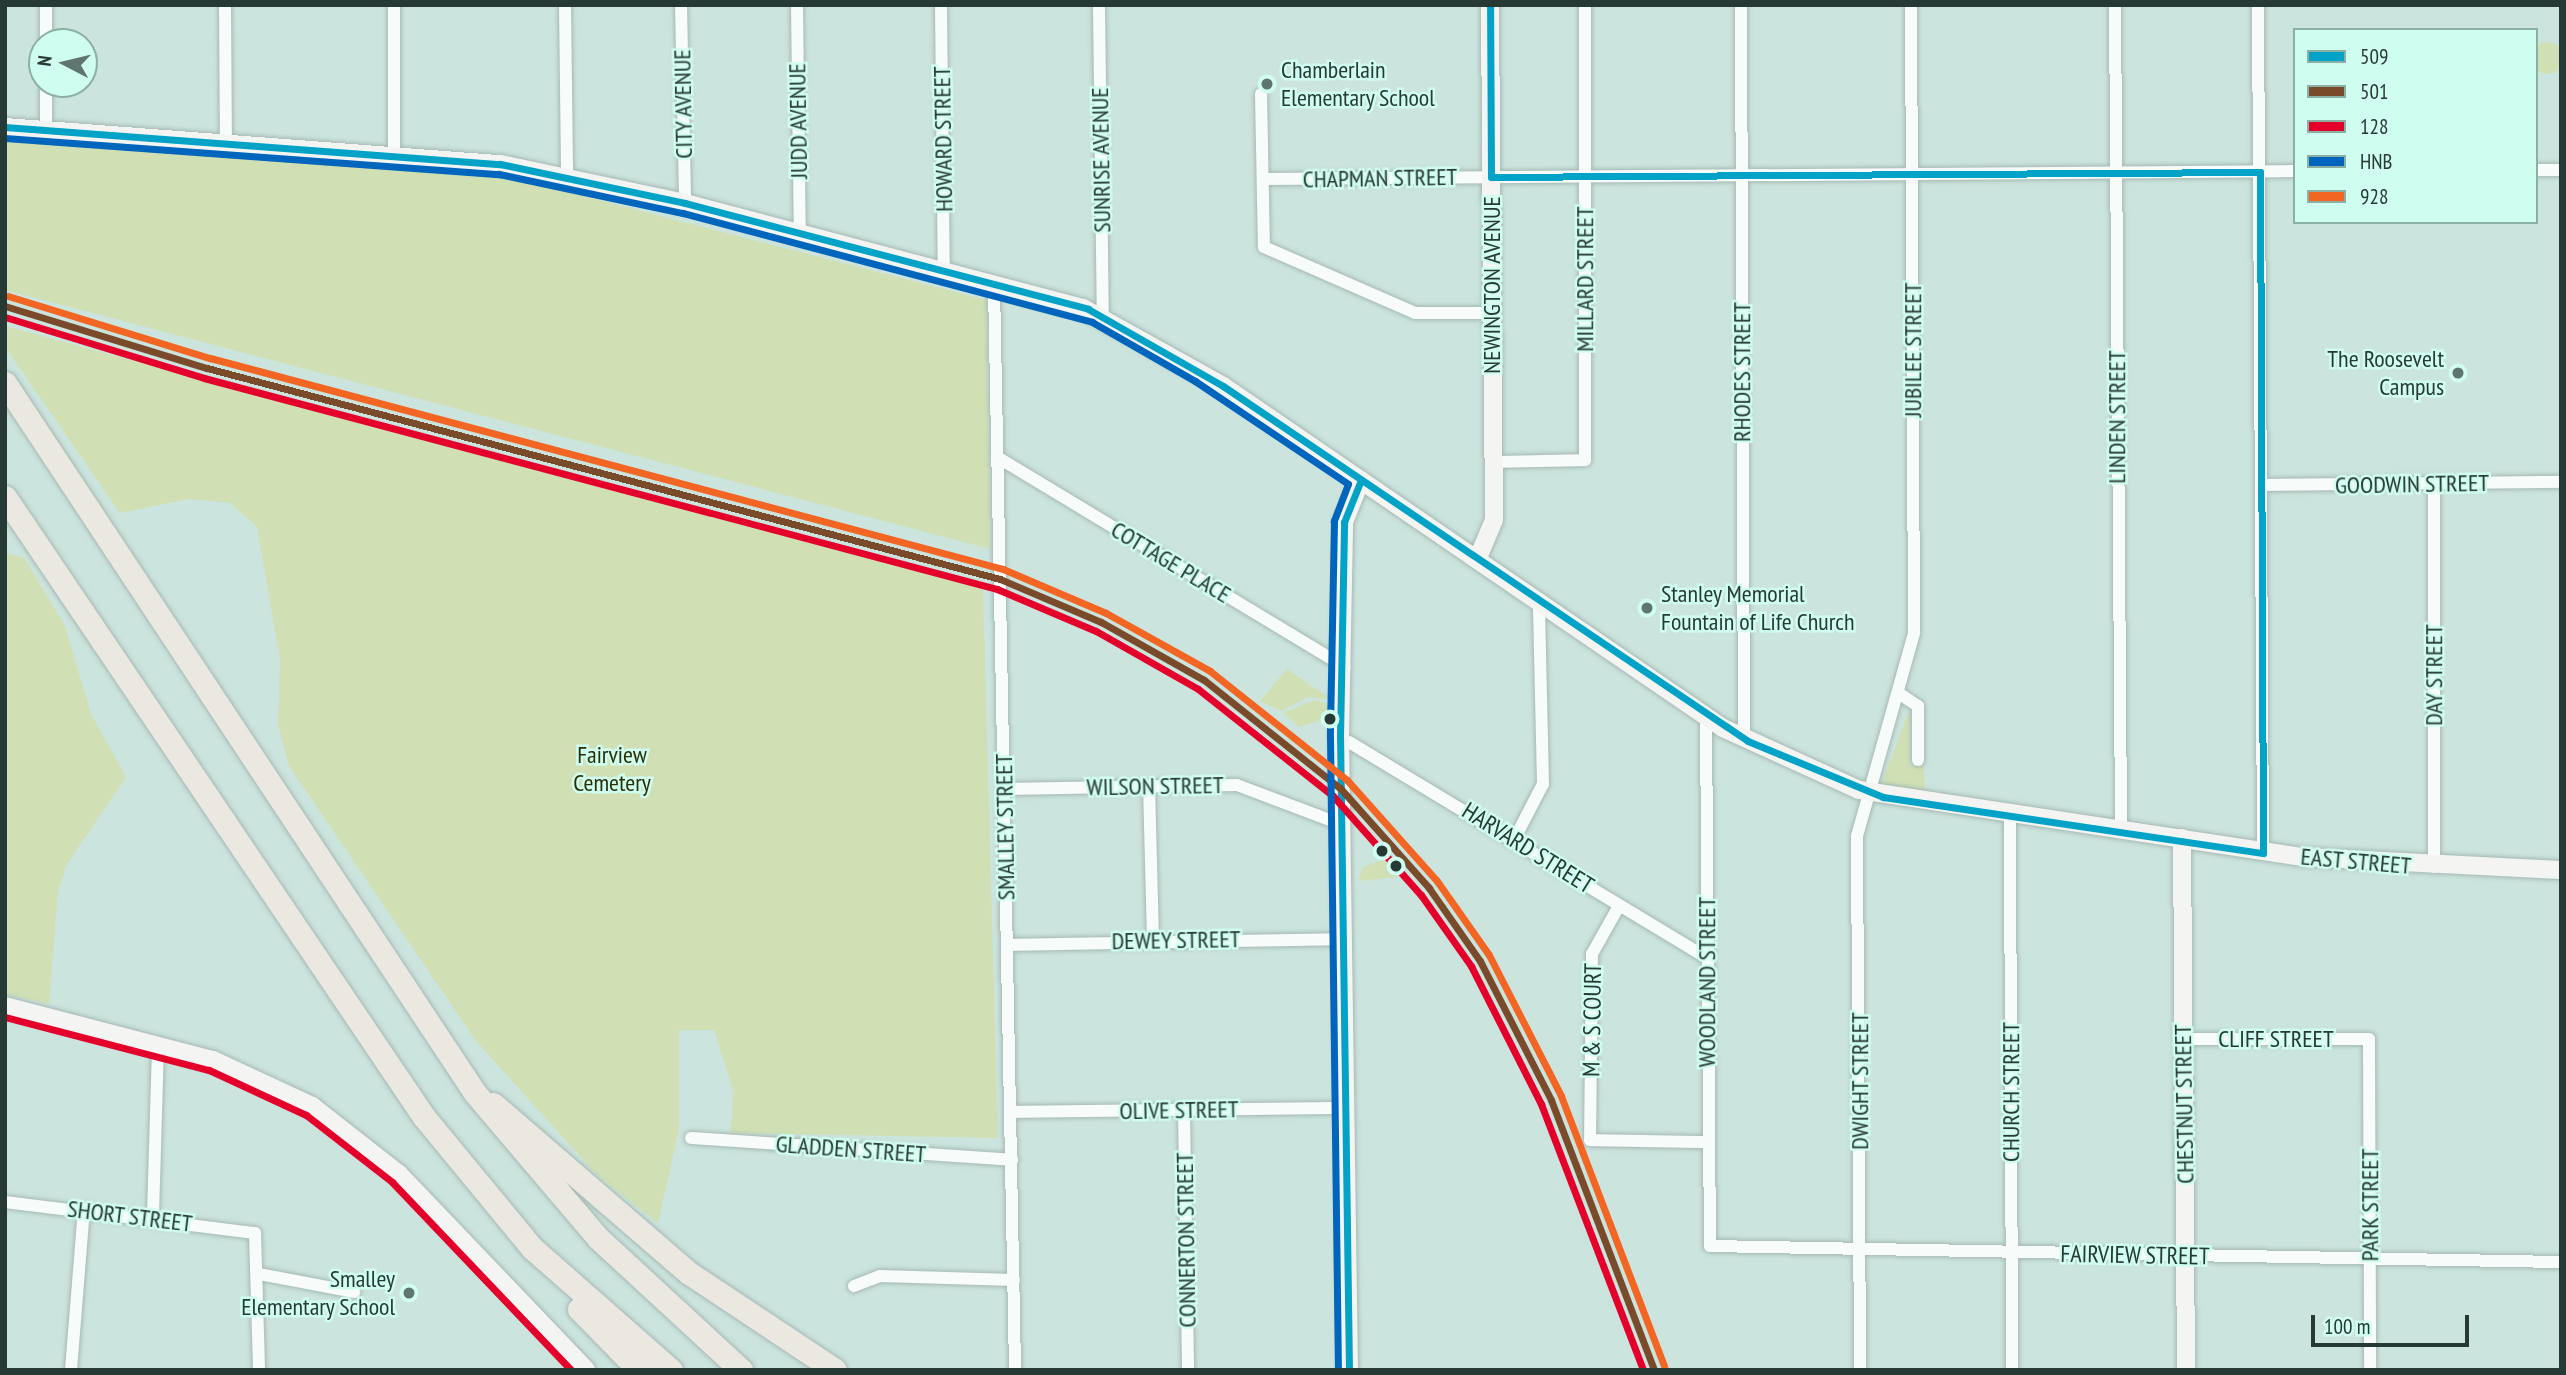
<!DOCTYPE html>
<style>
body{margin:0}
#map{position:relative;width:2566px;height:1375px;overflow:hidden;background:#cce4de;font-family:"PT Sans Narrow",sans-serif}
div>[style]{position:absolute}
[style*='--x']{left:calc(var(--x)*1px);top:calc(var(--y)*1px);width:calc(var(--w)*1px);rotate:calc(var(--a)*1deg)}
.green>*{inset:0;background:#d0e0b4}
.round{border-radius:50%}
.roads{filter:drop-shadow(0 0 2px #a6b9b4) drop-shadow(0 0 2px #a6b9b4)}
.street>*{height:12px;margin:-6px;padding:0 6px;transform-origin:6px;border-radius:6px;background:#f7fbfa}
.secondary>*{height:18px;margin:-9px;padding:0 9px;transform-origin:9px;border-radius:9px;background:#f4f5f3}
.highway>*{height:23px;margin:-11.5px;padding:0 11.5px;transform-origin:11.5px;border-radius:11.5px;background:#ebe8e2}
.bus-1>*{height:7px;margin:-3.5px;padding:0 3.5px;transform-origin:3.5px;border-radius:3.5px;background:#02a3c6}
.bus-2>*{height:7px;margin:-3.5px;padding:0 3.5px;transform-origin:3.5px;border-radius:3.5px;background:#7a4b2a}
.bus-3>*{height:7px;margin:-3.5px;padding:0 3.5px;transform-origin:3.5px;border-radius:3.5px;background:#e4002b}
.bus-4>*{height:7px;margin:-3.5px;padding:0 3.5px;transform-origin:3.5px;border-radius:3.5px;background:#0065bd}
.bus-5>*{height:7px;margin:-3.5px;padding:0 3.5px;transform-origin:3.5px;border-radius:3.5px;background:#f26522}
.dots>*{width:19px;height:19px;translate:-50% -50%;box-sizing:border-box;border:4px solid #cffdef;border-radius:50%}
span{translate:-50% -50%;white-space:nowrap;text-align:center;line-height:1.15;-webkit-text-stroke:5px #cffdef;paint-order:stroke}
.poi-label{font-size:24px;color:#273934}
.left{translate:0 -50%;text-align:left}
.right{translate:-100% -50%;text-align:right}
.street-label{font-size:24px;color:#273934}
.park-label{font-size:24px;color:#2b2f04}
.frame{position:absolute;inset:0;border:7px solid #273934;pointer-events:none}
.legend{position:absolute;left:2293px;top:28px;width:245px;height:196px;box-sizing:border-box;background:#cffdef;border:2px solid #8cafa4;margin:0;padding:9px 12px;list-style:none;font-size:21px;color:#273934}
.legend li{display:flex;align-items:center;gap:14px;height:35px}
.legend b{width:35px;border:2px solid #8cafa4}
.north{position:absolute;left:28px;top:28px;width:70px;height:70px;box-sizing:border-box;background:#cffdef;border:2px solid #8cafa4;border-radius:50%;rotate:277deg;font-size:19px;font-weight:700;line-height:28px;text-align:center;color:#273934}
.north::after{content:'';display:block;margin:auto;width:24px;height:32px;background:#617570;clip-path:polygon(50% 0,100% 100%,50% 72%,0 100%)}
.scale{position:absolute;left:2311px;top:1315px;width:158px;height:32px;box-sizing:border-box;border:4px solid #273934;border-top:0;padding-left:9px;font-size:21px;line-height:24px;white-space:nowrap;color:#273934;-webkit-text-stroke:5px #cffdef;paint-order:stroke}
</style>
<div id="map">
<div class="green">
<i class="round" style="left:2532px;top:42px;width:32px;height:32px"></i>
<i style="clip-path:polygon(5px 136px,506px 176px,986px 300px,990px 549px,5px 290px)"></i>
<i style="clip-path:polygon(5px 326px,983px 589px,998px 1138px,731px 1133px,733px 1090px,714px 1030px,679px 1030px,679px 1129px,658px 1223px,596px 1174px,476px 1041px,289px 766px,278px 725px,280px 660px,257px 527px,230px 503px,189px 499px,120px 513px,5px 347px)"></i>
<i style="clip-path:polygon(5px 553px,24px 558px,65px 626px,91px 714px,126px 777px,67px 864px,58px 891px,49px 1004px,5px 994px)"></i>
<i style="clip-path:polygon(1287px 669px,1328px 697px,1327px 699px,1308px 697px,1281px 711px,1260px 701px)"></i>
<i style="clip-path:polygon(1314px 700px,1332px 704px,1326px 719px,1299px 727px,1283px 713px)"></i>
<i style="clip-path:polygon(1910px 708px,1910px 765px,1924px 766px,1925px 795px,1881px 785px)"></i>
<i style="clip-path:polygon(1385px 859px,1398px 877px,1358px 881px,1363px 867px)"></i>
</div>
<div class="roads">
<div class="street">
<i style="--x:225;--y:5;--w:140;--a:89.6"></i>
<i style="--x:394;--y:5;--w:152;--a:90"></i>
<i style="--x:565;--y:5;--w:173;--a:89.3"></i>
<i style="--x:681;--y:5;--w:198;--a:88.8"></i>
<i style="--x:797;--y:5;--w:231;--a:89.3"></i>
<i style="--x:941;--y:5;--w:267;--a:89.4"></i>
<i style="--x:1099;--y:5;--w:310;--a:89.3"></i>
<i style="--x:1741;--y:5;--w:735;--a:89.77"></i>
<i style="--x:2115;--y:5;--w:824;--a:89.58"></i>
<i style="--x:2258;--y:5;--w:848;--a:89.66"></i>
<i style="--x:46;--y:42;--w:37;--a:-90"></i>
<i style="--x:1261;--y:94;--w:153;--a:88.9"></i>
<i style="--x:1264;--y:247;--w:165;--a:23.6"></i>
<i style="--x:1415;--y:313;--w:77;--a:0"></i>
<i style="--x:46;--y:131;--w:47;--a:-90"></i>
<i style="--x:2536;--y:170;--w:25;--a:0"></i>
<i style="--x:1264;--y:179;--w:1031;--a:-0.44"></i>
<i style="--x:994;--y:285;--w:1085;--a:88.89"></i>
<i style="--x:997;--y:457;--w:406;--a:31.1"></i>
<i style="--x:1493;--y:462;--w:92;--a:-1.2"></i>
<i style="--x:1585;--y:460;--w:455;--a:-90"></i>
<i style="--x:2263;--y:485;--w:298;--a:-0.6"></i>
<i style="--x:1900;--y:694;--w:22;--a:34"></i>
<i style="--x:1918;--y:706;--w:54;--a:90"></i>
<i style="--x:1706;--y:718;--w:528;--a:89.57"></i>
<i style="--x:1710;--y:1246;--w:851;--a:1.08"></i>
<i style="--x:1349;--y:742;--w:417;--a:31.1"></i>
<i style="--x:1149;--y:786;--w:152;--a:88.5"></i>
<i style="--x:1004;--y:789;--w:233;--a:-1"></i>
<i style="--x:1237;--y:785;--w:110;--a:20.7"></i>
<i style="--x:2010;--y:814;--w:556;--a:89.79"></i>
<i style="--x:1515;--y:838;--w:61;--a:-62.6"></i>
<i style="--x:1543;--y:784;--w:181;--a:-91.3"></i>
<i style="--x:2434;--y:867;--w:384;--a:-90"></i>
<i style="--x:1619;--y:906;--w:55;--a:119.4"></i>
<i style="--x:1592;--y:954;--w:186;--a:90.6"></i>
<i style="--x:1590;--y:1140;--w:118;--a:1"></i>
<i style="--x:1008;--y:945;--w:337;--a:-1"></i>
<i style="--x:2183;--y:1039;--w:186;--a:0"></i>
<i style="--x:2369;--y:1039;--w:331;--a:89.8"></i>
<i style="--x:1184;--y:1110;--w:260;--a:89.1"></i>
<i style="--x:1011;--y:1112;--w:336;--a:-0.7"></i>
<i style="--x:691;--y:1138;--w:322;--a:3.9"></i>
<i style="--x:5;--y:1202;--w:252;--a:7.1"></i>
<i style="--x:255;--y:1233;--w:137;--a:88.3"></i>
<i style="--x:153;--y:1215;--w:170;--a:-88.3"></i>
<i style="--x:259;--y:1274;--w:97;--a:10.7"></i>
<i style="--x:854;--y:1286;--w:28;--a:-21"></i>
<i style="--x:880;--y:1276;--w:134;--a:1.7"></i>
<i style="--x:71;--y:1370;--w:162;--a:-85.4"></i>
<i style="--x:1860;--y:1370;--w:534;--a:-90.32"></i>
<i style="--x:1857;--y:836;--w:211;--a:-74.3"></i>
<i style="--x:1914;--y:633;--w:628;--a:-90.27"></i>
</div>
<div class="secondary">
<i style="--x:5;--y:127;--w:496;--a:4.3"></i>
<i style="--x:500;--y:164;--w:189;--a:11.9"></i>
<i style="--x:685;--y:203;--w:412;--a:14.8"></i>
<i style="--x:1083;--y:308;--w:160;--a:29.1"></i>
<i style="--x:1223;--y:386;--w:606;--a:34.37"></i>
<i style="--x:1723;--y:728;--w:149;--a:24.5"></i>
<i style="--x:1859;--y:790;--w:450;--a:8.6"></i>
<i style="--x:2304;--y:857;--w:257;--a:2.9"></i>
<i style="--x:1477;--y:560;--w:43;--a:-67"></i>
<i style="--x:1494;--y:520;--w:515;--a:-90.45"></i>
<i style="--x:2182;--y:838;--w:532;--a:89.57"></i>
<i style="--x:5;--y:1006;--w:215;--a:14.6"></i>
<i style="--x:213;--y:1060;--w:109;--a:24.9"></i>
<i style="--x:312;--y:1106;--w:110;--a:38"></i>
<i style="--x:399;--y:1174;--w:271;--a:46.3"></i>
<i style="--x:1349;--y:1370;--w:633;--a:-90.81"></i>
<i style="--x:1340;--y:737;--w:215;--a:-88.9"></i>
<i style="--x:1344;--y:522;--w:45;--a:-68"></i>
</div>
<div class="highway">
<i style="--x:5;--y:383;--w:851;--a:56.5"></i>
<i style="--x:475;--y:1093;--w:190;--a:49.7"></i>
<i style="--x:598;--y:1238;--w:195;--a:42.7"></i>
<i style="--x:5;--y:497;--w:748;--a:55.95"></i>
<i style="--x:424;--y:1117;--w:170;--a:50.5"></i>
<i style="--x:532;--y:1248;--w:185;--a:41.3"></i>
<i style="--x:493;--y:1104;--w:259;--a:40.8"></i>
<i style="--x:689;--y:1273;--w:175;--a:33.6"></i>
<i style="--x:579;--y:1309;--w:86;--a:45.5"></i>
</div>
</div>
<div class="bus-1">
<i style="--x:5;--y:127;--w:496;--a:4.3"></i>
<i style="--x:500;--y:164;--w:189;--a:11.9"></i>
<i style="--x:685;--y:203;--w:417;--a:14.7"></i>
<i style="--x:1088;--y:309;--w:155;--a:29.7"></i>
<i style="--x:1223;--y:386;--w:634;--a:34.07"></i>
<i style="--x:1748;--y:741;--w:146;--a:22.5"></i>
<i style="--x:1883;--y:797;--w:384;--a:8.4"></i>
<i style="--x:2263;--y:853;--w:681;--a:-90.25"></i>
<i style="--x:2260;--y:172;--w:769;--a:179.63"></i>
<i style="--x:1491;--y:177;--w:172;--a:-90.3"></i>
<i style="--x:1349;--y:1370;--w:633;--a:-90.81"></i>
<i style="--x:1340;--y:737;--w:215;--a:-88.9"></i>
<i style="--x:1344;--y:522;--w:45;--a:-68"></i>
</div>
<div class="bus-2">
<i style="--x:5;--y:306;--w:211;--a:17.1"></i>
<i style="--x:207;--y:368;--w:821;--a:14.9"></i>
<i style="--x:1000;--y:579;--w:110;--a:23.1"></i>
<i style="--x:1101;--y:622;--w:118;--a:29.4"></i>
<i style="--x:1204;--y:680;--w:174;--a:38.5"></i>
<i style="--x:1340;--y:788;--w:134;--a:48.3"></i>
<i style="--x:1429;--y:888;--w:89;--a:55.1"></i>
<i style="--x:1480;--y:961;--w:156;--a:62.9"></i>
<i style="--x:1551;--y:1100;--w:289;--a:69.1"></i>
</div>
<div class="bus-3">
<i style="--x:5;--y:317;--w:208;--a:17"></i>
<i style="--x:204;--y:378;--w:821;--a:14.9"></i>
<i style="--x:997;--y:589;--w:108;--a:23"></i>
<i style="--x:1096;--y:631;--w:117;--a:29.6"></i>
<i style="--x:1198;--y:689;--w:172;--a:38.4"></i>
<i style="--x:1333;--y:796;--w:132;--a:48.4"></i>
<i style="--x:1421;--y:895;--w:87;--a:54.8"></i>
<i style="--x:1471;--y:966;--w:155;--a:63.1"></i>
<i style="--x:1541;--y:1104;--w:285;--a:69"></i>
<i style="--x:5;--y:1017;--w:211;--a:14.6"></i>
<i style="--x:209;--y:1070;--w:107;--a:24.9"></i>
<i style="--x:306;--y:1115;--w:109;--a:37.9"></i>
<i style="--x:392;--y:1182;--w:260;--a:46.4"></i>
</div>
<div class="bus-4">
<i style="--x:5;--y:138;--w:495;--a:4.2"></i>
<i style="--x:499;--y:174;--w:188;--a:12"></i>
<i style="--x:683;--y:213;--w:423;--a:14.9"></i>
<i style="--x:1092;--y:322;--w:119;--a:29.8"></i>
<i style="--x:1195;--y:381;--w:184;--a:33.9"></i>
<i style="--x:1348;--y:484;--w:40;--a:111"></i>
<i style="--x:1334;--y:521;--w:216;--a:91.1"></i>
<i style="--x:1330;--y:737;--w:633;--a:89.28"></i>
</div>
<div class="bus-5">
<i style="--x:8;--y:296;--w:211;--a:17.1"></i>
<i style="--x:210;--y:358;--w:821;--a:14.9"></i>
<i style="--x:1003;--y:569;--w:112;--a:23.1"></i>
<i style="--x:1106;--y:613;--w:119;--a:29.1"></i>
<i style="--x:1210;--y:671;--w:175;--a:38.5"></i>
<i style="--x:1347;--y:780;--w:135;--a:48.3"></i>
<i style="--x:1437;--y:881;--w:90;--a:54.9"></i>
<i style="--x:1489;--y:955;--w:158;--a:62.9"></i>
<i style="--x:1561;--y:1096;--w:289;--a:69.1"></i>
</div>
<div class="dots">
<i style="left:1267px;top:84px;background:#617570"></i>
<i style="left:2458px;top:373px;background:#617570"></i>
<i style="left:1647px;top:608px;background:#617570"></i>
<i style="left:1330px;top:719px;background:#273934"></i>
<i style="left:1382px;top:851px;background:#273934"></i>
<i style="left:1396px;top:866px;background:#273934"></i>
<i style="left:409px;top:1293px;background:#617570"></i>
</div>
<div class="poi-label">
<span class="left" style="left:1281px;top:84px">Chamberlain<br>Elementary School</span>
<span class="right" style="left:2444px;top:373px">The Roosevelt<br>Campus</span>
<span class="left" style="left:1661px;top:608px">Stanley Memorial<br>Fountain of Life Church</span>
<span class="right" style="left:395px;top:1293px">Smalley<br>Elementary School</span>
</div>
<div class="street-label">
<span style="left:683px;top:104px;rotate:-91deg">CITY AVENUE</span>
<span style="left:798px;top:121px;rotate:-91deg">JUDD AVENUE</span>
<span style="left:943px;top:139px;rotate:-91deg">HOWARD STREET</span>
<span style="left:1101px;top:160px;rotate:-91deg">SUNRISE AVENUE</span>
<span style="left:1380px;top:178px;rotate:-1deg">CHAPMAN STREET</span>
<span style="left:1585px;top:279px;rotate:-90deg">MILLARD STREET</span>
<span style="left:1492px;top:285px;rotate:-90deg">NEWINGTON AVENUE</span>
<span style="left:1913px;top:350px;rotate:-90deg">JUBILEE STREET</span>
<span style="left:1742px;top:372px;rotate:-90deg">RHODES STREET</span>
<span style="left:2117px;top:417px;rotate:-90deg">LINDEN STREET</span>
<span style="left:2412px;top:484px;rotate:-1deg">GOODWIN STREET</span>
<span style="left:1171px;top:562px;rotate:31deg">COTTAGE PLACE</span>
<span style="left:2434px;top:675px;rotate:-90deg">DAY STREET</span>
<span style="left:1155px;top:786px;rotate:-1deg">WILSON STREET</span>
<span style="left:1005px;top:827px;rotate:-91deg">SMALLEY STREET</span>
<span style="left:1528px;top:848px;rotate:32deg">HARVARD STREET</span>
<span style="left:2356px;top:861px;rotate:5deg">EAST STREET</span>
<span style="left:1176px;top:940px;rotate:-1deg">DEWEY STREET</span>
<span style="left:1707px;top:982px;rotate:-90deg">WOODLAND STREET</span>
<span style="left:1592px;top:1020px;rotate:-89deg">M &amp; S COURT</span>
<span style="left:2276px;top:1039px">CLIFF STREET</span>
<span style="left:1860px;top:1081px;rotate:-90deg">DWIGHT STREET</span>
<span style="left:2011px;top:1092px;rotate:-90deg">CHURCH STREET</span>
<span style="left:2184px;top:1104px;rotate:-91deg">CHESTNUT STREET</span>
<span style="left:1179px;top:1110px;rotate:-1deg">OLIVE STREET</span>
<span style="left:851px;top:1149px;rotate:4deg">GLADDEN STREET</span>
<span style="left:2370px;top:1205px;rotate:-90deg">PARK STREET</span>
<span style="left:130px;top:1216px;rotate:7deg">SHORT STREET</span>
<span style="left:1186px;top:1240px;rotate:-91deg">CONNERTON STREET</span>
<span style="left:2135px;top:1255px;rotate:1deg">FAIRVIEW STREET</span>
</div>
<div class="park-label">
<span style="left:612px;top:769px">Fairview<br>Cemetery</span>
</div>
<div class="frame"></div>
<ul class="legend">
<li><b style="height:9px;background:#02a3c6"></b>509</li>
<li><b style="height:9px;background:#7a4b2a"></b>501</li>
<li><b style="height:9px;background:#e4002b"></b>128</li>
<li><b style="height:9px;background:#0065bd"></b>HNB</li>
<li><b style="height:9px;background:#f26522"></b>928</li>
</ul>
<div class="north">N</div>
<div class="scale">100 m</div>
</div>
